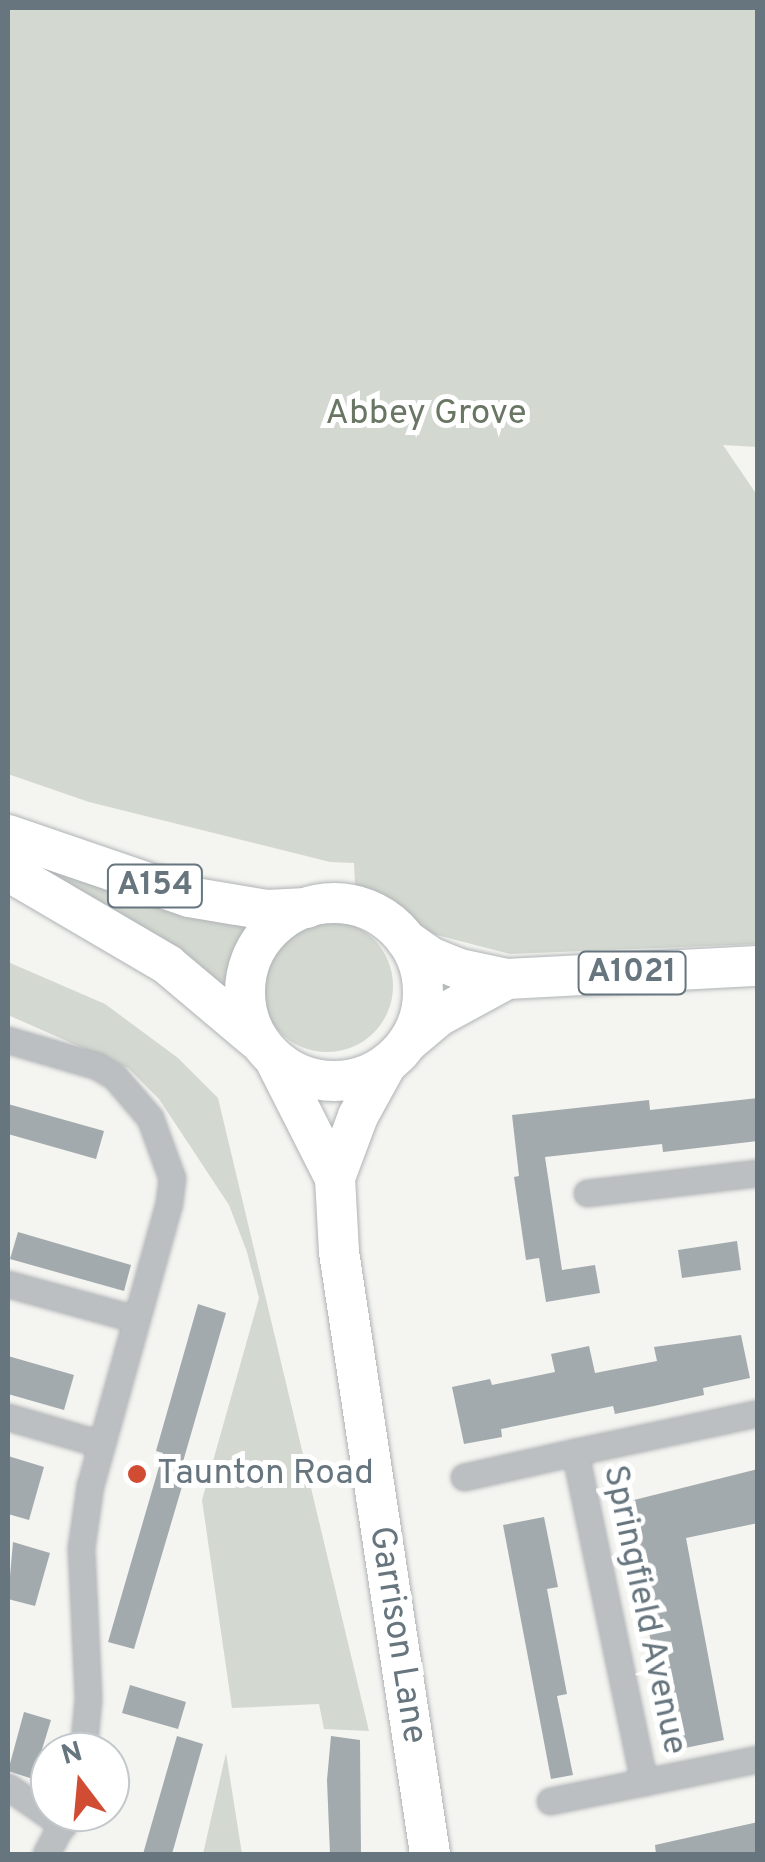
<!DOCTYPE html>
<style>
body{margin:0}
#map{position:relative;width:765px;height:1862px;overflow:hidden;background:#f4f4f0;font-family:Overpass,sans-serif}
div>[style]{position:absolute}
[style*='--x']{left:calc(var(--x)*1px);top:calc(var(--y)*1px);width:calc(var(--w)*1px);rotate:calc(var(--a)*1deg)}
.green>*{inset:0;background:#d3d8d0}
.round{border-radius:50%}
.building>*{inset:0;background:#a2aaae}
.roads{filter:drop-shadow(0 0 2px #afb3b6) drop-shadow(0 0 2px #afb3b6)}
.street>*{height:25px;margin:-12.5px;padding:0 12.5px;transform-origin:12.5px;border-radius:12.5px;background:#bbbfc2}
.primary>*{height:40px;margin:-20px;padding:0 20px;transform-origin:20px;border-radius:20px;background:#fff}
.primary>.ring{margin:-20px;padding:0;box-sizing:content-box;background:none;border:40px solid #fff;border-radius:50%}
.dots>*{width:28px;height:28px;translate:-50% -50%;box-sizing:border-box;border:5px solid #fff;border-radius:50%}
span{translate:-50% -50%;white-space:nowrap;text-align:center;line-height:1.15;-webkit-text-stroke:10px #fff;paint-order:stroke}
.shield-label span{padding:2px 8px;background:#fff;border:2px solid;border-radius:8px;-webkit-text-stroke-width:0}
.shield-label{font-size:32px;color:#66757e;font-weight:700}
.park-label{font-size:35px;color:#697664}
.poi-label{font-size:35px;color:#66757e}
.left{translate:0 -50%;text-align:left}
.street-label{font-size:35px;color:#66757e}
.frame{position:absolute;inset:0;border:10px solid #66757e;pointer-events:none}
.north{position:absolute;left:30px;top:1732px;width:100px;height:100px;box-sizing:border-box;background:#fff;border:2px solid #c2c8cb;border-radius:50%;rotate:344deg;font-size:28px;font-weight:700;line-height:40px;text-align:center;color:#66757e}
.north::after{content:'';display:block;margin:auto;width:35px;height:45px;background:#d04d34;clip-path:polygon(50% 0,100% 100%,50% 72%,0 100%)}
</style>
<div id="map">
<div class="green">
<i style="clip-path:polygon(8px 8px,757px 8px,757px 447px,723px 445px,757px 495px,757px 944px,510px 954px,433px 934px,355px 885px,354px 863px,330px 862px,89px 802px,8px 774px)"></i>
<i style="clip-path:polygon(8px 852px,256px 919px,237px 942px,228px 982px,221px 986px)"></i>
<i class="round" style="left:261px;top:920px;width:132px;height:132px"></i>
<i style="clip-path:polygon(8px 962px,105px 1004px,178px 1058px,218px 1098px,369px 1731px,324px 1729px,319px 1704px,232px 1708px,202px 1500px,259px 1298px,247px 1252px,229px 1205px,159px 1099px,128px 1068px,8px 1015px)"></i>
<i style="clip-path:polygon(226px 1753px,242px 1854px,203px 1854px)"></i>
</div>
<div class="building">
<i style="clip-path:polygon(758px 1098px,758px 1141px,663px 1152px,662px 1144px,545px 1157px,562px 1270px,595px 1265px,600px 1293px,546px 1302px,539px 1258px,526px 1260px,514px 1177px,519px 1176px,512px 1115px,649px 1100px,650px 1110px)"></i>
<i style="clip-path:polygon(8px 1104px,104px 1131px,96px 1159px,8px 1134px)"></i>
<i style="clip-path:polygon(18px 1232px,131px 1265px,124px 1291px,10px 1259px)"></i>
<i style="clip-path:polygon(737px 1241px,741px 1270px,682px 1278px,678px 1250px)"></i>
<i style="clip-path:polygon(198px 1304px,226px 1313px,180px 1472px,186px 1473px,134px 1649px,108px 1642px,163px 1453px,156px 1451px)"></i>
<i style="clip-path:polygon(741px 1335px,750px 1378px,703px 1388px,704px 1395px,654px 1406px,615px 1414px,613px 1406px,501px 1429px,502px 1437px,464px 1444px,452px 1387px,490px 1379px,492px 1385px,555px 1372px,551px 1354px,589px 1346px,595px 1373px,657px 1361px,654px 1347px)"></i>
<i style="clip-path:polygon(8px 1356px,74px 1375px,64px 1410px,8px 1394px)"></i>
<i style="clip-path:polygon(8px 1456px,44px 1467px,29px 1520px,8px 1514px)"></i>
<i style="clip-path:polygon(758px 1469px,758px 1523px,686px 1538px,724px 1740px,680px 1749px,671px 1703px,664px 1704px,622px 1503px)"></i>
<i style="clip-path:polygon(544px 1517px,558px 1587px,547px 1589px,567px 1694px,557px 1696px,573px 1775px,551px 1779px,503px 1525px)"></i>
<i style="clip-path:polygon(13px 1542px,50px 1553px,35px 1606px,8px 1599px)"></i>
<i style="clip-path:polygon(130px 1685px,186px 1702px,178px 1729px,122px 1713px)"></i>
<i style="clip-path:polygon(24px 1712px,51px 1720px,33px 1779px,8px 1771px)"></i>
<i style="clip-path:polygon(177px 1736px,203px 1744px,172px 1854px,143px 1854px)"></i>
<i style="clip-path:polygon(331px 1736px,360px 1740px,361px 1854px,330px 1854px,327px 1780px)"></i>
<i style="clip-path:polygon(758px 1822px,758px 1854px,656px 1854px,655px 1845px)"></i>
</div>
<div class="roads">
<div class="street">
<i style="--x:8;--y:1040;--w:93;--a:16.3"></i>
<i style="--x:97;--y:1066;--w:21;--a:31"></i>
<i style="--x:115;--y:1077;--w:54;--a:49.5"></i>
<i style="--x:150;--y:1118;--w:64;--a:69.9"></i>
<i style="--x:172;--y:1178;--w:25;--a:97"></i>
<i style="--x:169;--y:1203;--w:293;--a:105.6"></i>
<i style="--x:90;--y:1485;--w:64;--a:98.1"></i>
<i style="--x:81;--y:1548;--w:151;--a:87.3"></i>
<i style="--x:88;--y:1699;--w:53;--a:95.4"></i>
<i style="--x:587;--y:1193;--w:172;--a:-6.7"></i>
<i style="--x:8;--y:1284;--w:133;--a:15.3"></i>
<i style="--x:8;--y:1417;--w:97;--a:16.2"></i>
<i style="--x:575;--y:1452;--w:187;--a:-12"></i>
<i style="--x:464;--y:1477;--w:114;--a:-12.7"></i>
<i style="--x:575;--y:1452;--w:337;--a:78.2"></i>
<i style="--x:644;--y:1782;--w:116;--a:-11.4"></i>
<i style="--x:8;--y:1787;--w:67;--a:34.6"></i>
<i style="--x:550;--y:1801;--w:96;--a:-11.4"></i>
<i style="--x:46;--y:1854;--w:47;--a:-62.4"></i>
</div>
<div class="primary">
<i style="--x:8;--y:835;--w:191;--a:18.9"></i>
<i style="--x:189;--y:897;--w:79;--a:9.5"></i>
<i style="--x:267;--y:910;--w:40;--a:-2.9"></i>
<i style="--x:8;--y:871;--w:186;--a:30.4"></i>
<i style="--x:168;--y:965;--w:116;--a:40.1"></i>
<i class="ring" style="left:245px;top:903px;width:138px;height:138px"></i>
<i style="--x:406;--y:940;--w:29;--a:35"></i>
<i style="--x:430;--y:957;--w:32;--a:22"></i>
<i style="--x:460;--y:969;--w:48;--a:12"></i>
<i style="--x:507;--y:979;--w:251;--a:-3"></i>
<i style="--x:408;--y:1042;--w:40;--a:-40"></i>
<i style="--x:439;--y:1016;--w:77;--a:-28.6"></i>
<i style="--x:274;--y:1058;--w:135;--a:63.1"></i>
<i style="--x:386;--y:1065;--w:58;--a:118.8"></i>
<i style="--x:358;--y:1116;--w:66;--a:110.4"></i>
<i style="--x:335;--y:1178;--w:74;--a:86.9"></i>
<i style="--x:339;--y:1252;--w:609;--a:81.4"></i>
</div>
</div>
<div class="dots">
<i style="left:137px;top:1474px;background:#d04d34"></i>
</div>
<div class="shield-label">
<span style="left:155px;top:886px">A154</span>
<span style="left:632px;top:973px">A1021</span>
</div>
<div class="park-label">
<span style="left:426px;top:414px">Abbey Grove</span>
</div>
<div class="poi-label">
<span class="left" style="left:157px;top:1474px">Taunton Road</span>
</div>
<div class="street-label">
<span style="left:644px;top:1610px;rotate:78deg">Springfield Avenue</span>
<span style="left:397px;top:1635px;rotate:81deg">Garrison Lane</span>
</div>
<div class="frame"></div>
<div class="north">N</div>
</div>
